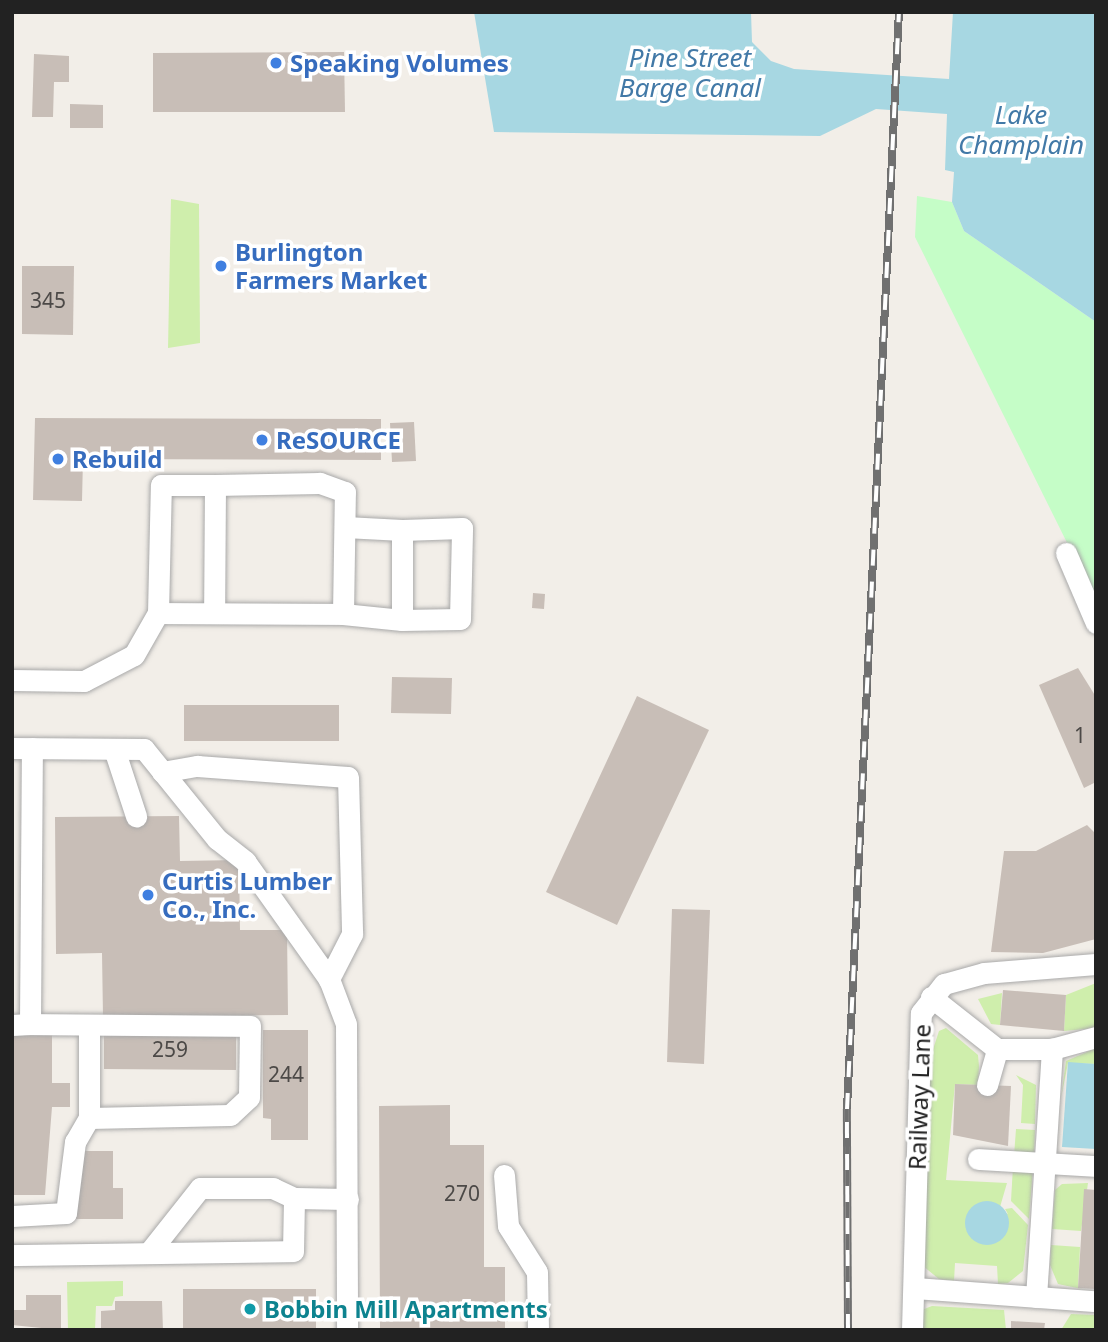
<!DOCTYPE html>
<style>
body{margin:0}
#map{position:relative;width:1108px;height:1342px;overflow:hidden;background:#f2eee8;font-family:"Noto Sans",sans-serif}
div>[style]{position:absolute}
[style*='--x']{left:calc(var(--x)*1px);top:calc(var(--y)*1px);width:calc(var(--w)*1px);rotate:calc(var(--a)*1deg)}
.grass>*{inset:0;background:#cfeeac}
.park>*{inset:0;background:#c5fdc7}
.water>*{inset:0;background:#a7d7e2}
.round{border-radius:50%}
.building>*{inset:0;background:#c8beb7}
.roads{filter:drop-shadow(0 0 2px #a9a9a9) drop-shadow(0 0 2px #a9a9a9)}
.minor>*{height:21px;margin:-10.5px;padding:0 10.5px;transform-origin:10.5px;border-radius:10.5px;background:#fff}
.rail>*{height:8px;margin-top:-4px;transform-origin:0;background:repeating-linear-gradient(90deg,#fff 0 16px,#707070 0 32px);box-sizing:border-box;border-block:2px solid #707070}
.dots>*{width:19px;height:19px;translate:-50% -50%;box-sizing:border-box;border:4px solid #fff;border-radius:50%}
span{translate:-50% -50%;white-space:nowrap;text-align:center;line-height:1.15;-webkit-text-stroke:7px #fff;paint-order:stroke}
.number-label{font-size:21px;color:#4c4947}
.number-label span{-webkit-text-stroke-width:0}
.shop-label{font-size:24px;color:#366cbe;font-weight:700}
.left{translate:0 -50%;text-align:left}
.street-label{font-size:24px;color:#222}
.culture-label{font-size:24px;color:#0d838f;font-weight:700}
.water-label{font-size:26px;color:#4279a7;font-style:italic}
.frame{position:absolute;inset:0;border:14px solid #222;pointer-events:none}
</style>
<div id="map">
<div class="grass">
<i style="clip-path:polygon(171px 199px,199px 204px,200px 343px,168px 348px)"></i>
<i style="clip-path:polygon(1096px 983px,1096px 1028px,1064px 1031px,1066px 995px)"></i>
<i style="clip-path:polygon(1002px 993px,1000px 1025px,991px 1024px,978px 999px)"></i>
<i style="clip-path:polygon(946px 1028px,978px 1055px,979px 1066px,978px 1085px,955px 1084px,946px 1180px,1007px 1183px,1000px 1207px,986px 1201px,1008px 1214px,1005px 1209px,1012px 1208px,1028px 1225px,1023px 1271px,1008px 1283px,998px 1284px,997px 1266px,955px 1263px,954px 1281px,939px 1279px,923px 1266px,921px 1086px,939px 1031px)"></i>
<i style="clip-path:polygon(1096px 1048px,1096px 1064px,1068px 1063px,1061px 1098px,1066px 1061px)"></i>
<i style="clip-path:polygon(1016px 1075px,1036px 1085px,1035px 1124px,1021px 1123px,1023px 1085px)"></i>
<i style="clip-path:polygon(1016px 1129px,1035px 1130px,1034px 1158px,1014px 1156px)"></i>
<i style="clip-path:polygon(1013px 1166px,1033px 1168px,1029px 1219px,1011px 1201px)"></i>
<i style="clip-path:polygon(1088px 1183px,1081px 1231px,1052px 1229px,1055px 1190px,1062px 1184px)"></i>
<i style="clip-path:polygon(1051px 1245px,1080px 1247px,1078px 1288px,1096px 1292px,1058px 1284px,1050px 1265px)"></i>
<i style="clip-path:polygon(123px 1281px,123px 1296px,115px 1297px,112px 1306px,96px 1306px,95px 1330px,68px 1330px,67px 1282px)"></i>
<i style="clip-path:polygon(932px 1306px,1004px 1310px,1006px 1330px,913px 1330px,919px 1311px)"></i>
<i style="clip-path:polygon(1071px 1314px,1096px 1315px,1096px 1330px,1061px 1330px)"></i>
</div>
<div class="park">
<i style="clip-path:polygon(917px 196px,952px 202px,964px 231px,1096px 322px,1096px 601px,915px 237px)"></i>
</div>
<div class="water">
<i style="clip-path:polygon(474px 12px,751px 12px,752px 42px,771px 61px,794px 69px,949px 79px,953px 12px,1096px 12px,1096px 322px,964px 231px,952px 202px,954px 172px,945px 170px,947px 114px,876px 109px,820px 136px,494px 132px)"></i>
<i style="clip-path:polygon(1068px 1062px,1096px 1064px,1096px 1149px,1062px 1147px)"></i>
<i class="round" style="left:965px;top:1201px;width:44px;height:44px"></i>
</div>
<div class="building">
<i style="clip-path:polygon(344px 52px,345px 112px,153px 112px,153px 53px)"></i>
<i style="clip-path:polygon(34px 54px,69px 56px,69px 82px,54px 82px,53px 117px,32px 117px)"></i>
<i style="clip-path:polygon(70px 104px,103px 105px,103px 128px,70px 128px)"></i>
<i style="clip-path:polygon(22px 266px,74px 266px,73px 335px,22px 334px)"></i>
<i style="clip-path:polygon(35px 418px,381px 419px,381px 460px,83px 459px,82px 501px,33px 500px)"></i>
<i style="clip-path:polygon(414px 422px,416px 461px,392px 462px,390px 423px)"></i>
<i style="clip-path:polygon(533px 593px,545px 594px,544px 609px,532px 608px)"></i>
<i style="clip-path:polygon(1078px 668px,1096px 697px,1096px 782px,1084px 788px,1039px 685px)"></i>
<i style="clip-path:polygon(392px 677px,452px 678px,451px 714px,391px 713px)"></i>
<i style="clip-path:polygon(637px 696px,709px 730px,617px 925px,546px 892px)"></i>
<i style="clip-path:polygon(184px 705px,339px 705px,339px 741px,184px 741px)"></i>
<i style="clip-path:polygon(179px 816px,180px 861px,239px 860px,240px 930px,287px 930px,288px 1015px,103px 1017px,102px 953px,56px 954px,55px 817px)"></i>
<i style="clip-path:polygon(1087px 825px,1096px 834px,1096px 939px,1043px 953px,991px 952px,1004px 851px,1036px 851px)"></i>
<i style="clip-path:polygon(672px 909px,710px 910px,704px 1064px,667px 1062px)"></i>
<i style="clip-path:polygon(1003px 990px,1066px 995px,1064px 1031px,1000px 1025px)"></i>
<i style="clip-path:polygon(104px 1029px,236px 1030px,236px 1070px,104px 1069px)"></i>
<i style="clip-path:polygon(263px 1030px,308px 1030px,308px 1140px,271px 1140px,271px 1119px,263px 1118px)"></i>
<i style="clip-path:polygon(12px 1033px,52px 1033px,52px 1083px,70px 1083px,70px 1107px,52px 1107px,45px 1195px,12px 1195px)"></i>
<i style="clip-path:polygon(955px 1084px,1011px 1086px,1008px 1146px,953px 1135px)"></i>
<i style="clip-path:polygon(450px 1105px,450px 1145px,484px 1145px,484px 1267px,505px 1267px,505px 1330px,380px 1330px,379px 1106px)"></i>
<i style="clip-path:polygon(81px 1151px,113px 1151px,113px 1188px,123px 1188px,123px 1219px,75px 1219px)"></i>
<i style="clip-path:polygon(1084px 1189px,1096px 1190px,1096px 1289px,1078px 1288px)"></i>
<i style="clip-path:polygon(183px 1289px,316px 1289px,316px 1330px,183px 1330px)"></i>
<i style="clip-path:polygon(26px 1295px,61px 1295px,61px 1330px,12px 1325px,13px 1310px,26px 1310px)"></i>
<i style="clip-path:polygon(115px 1301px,162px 1301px,163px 1330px,101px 1330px,101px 1311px,115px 1310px)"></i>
<i style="clip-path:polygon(1011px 1321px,1045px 1323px,1044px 1330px,1011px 1330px)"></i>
</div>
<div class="roads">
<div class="minor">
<i style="--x:1066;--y:553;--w:76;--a:66.8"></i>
<i style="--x:158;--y:613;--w:185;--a:0.3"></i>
<i style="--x:343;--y:614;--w:122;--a:-89.1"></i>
<i style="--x:345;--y:492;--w:27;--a:-160"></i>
<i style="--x:320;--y:483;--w:105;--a:178.9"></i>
<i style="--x:343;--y:614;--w:59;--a:5.8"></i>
<i style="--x:402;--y:620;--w:90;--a:-90"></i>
<i style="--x:402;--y:530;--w:57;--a:-177"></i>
<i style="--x:402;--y:620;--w:58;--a:-1"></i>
<i style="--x:460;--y:619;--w:91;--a:-88.7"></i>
<i style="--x:462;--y:528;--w:60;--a:178.1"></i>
<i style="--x:12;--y:680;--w:72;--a:0.8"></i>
<i style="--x:84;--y:681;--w:56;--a:-27.5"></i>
<i style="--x:134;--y:655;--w:48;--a:-60.3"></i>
<i style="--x:158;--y:613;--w:128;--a:-88.7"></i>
<i style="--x:161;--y:485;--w:54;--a:0"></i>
<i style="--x:215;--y:485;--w:128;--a:90.4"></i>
<i style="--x:12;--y:748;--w:132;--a:0.4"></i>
<i style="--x:144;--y:749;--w:116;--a:51"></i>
<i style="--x:217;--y:839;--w:36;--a:38"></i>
<i style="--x:245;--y:861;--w:145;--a:54.6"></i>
<i style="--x:329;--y:979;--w:48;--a:69.3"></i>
<i style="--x:346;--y:1024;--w:306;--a:89.8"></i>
<i style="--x:114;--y:749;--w:71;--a:71.8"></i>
<i style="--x:162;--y:772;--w:36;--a:-10"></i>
<i style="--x:197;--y:766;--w:151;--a:4.2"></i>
<i style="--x:348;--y:777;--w:157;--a:88.5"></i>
<i style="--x:352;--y:934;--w:51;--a:117.1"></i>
<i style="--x:931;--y:997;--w:84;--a:38.2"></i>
<i style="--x:997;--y:1049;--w:55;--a:0"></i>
<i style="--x:1052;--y:1049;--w:46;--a:-15.3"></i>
<i style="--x:12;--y:1025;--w:18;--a:-3"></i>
<i style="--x:30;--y:1024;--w:276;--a:-89.6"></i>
<i style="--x:987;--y:1085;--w:37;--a:-74"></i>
<i style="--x:89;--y:1118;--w:91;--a:-90"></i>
<i style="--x:978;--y:1159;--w:118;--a:3.4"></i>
<i style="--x:504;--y:1175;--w:51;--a:85.5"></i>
<i style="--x:508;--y:1226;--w:54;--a:57.8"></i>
<i style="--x:537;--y:1272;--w:58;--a:89"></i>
<i style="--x:294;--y:1198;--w:54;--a:1.1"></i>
<i style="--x:12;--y:1216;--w:54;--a:-3.2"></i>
<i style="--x:66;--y:1213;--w:72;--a:-82.8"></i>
<i style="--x:75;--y:1142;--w:28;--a:-60"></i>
<i style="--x:89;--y:1118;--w:141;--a:-1.2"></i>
<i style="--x:230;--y:1115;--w:26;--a:-43"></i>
<i style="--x:249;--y:1097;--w:71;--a:-89.2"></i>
<i style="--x:250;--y:1026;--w:220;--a:-179.5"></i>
<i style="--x:12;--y:1255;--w:281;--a:-0.8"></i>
<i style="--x:293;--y:1251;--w:53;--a:-88.9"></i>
<i style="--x:294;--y:1198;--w:23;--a:-155"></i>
<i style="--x:273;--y:1188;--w:73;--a:180"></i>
<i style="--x:200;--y:1188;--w:80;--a:128.4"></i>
<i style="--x:915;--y:1288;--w:179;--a:4.2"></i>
<i style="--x:1036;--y:1297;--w:249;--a:-86.3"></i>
<i style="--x:912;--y:1330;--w:317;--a:-88.4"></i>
<i style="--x:921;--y:1013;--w:37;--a:-52"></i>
<i style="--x:944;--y:984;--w:41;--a:-15.4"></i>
<i style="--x:984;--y:973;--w:112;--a:-4.6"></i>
</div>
</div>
<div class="rail">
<i style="--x:848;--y:1330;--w:221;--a:-90.3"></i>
<i style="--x:847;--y:1109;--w:1098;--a:-87.29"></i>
</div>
<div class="dots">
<i style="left:276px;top:63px;background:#3f7fe0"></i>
<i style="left:221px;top:266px;background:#3f7fe0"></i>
<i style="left:262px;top:440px;background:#3f7fe0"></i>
<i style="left:58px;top:459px;background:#3f7fe0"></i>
<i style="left:148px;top:895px;background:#3f7fe0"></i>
<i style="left:250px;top:1309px;background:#0f9aa8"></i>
</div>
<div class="number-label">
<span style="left:48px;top:300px">345</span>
<span style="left:1080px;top:735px">1</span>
<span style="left:170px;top:1049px">259</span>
<span style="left:286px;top:1074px">244</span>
<span style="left:462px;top:1193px">270</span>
</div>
<div class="shop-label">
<span class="left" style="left:290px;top:63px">Speaking Volumes</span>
<span class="left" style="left:235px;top:266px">Burlington<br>Farmers Market</span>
<span class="left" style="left:276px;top:440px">ReSOURCE</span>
<span class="left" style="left:72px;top:459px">Rebuild</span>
<span class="left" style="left:162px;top:895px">Curtis Lumber<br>Co., Inc.</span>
</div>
<div class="street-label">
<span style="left:919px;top:1097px;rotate:-88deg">Railway Lane</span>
</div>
<div class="culture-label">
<span class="left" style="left:264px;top:1309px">Bobbin Mill Apartments</span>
</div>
<div class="water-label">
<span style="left:690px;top:73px">Pine Street<br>Barge Canal</span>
<span style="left:1021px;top:130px">Lake<br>Champlain</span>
</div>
<div class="frame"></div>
</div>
